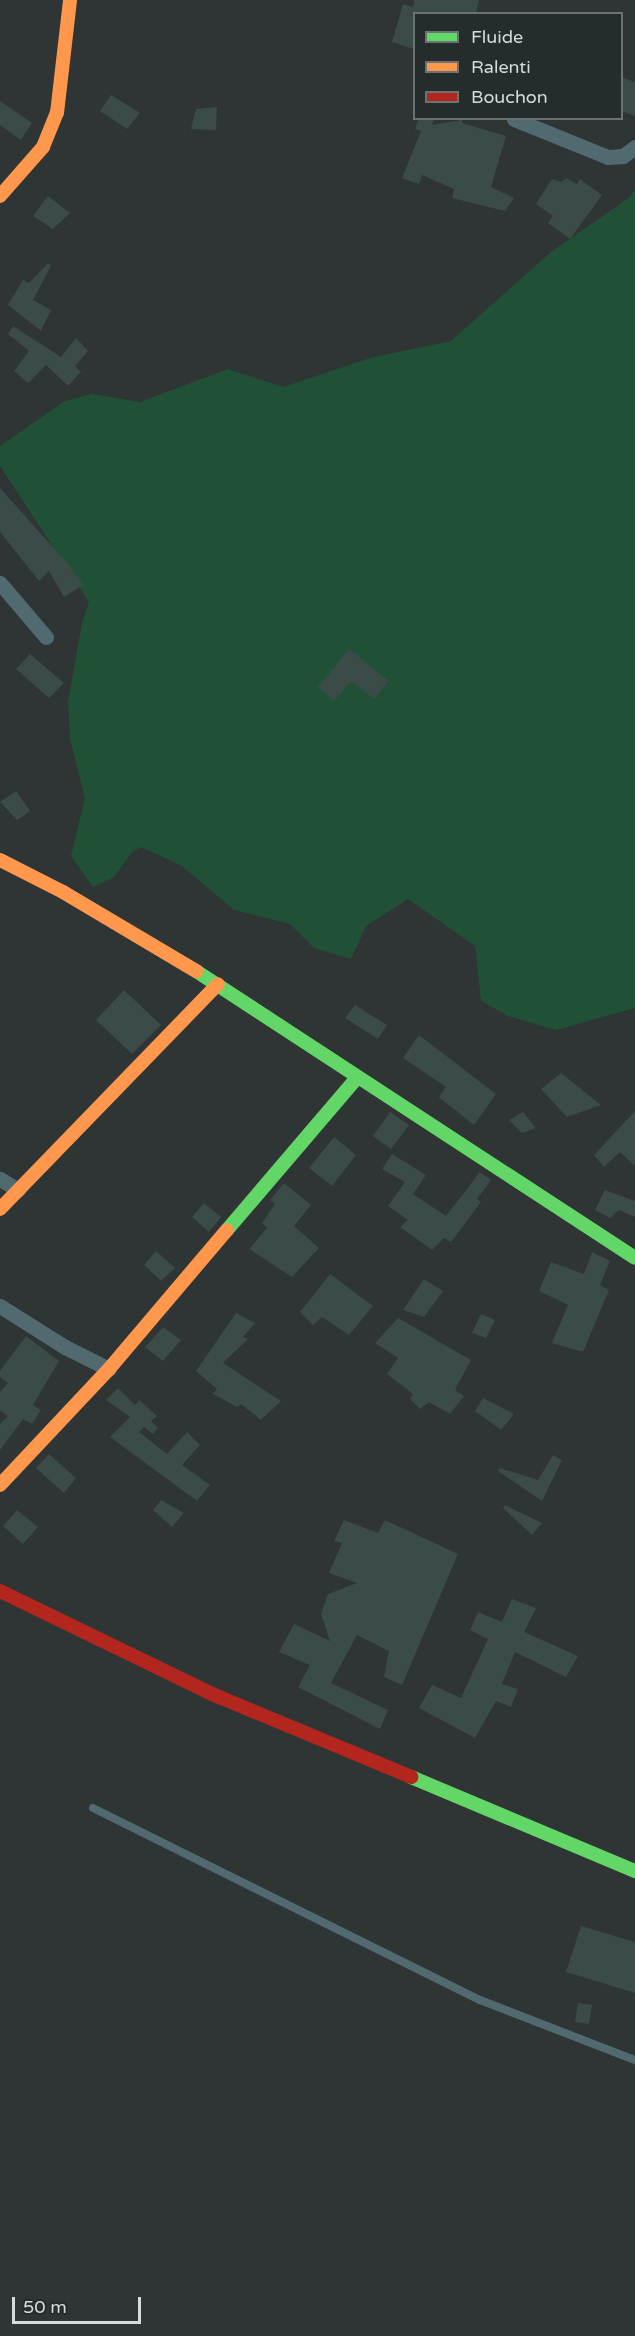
<!DOCTYPE html>
<style>
body{margin:0}
#map{position:relative;width:635px;height:2336px;overflow:hidden;background:#2f3434;font-family:"Varela Round",sans-serif}
div>[style]{position:absolute}
[style*='--x']{left:calc(var(--x)*1px);top:calc(var(--y)*1px);width:calc(var(--w)*1px);rotate:calc(var(--a)*1deg)}
.green>*{inset:0;background:#205137}
.building>*{inset:0;background:#3b4b48}
.lane>*{height:8px;margin:-4px;padding:0 4px;transform-origin:4px;border-radius:4px;background:#516a6f}
.street>*{height:15px;margin:-7.5px;padding:0 7.5px;transform-origin:7.5px;border-radius:7.5px;background:#516a6f}
.fast>*{height:14px;margin:-7px;padding:0 7px;transform-origin:7px;border-radius:7px;background:#63d668}
.slow>*{height:14px;margin:-7px;padding:0 7px;transform-origin:7px;border-radius:7px;background:#ff974d}
.jam>*{height:14px;margin:-7px;padding:0 7px;transform-origin:7px;border-radius:7px;background:#b3261e}
span{translate:-50% -50%;white-space:nowrap;text-align:center;line-height:1.15;-webkit-text-stroke:4.5px #242c2c;paint-order:stroke}
.legend{position:absolute;left:413px;top:12px;width:210px;height:108px;box-sizing:border-box;background:#242c2c;border:2px solid #6b7272;margin:0;padding:8px 10px;list-style:none;font-size:18px;color:#d6dbdb}
.legend li{display:flex;align-items:center;gap:12px;height:30px}
.legend b{width:30px;border:2px solid #6b7272}
.scale{position:absolute;left:12px;top:2297px;width:129px;height:27px;box-sizing:border-box;border:3px solid #d6dbdb;border-top:0;padding-left:8px;font-size:18px;line-height:21px;white-space:nowrap;color:#d6dbdb;-webkit-text-stroke:4px #242c2c;paint-order:stroke}
</style>
<div id="map">
<div class="green">
<i style="clip-path:polygon(635px 189px,635px 1008px,556px 1030px,508px 1016px,481px 1001px,475px 946px,408px 899px,366px 926px,351px 959px,314px 948px,290px 924px,234px 910px,182px 866px,141px 847px,132px 852px,114px 877px,93px 887px,71px 856px,85px 798px,70px 739px,68px 702px,82px 623px,89px 602px,0 466px,0 446px,65px 401px,92px 394px,140px 402px,228px 369px,283px 387px,370px 358px,451px 341px,551px 252px,630px 197px)"></i>
</div>
<div class="building">
<i style="clip-path:polygon(414px 0,479px 0,476px 14px,414px 14px,414px 49px,392px 42px,403px 4px,413px 7px)"></i>
<i style="clip-path:polygon(621px 77px,635px 82px,635px 116px,621px 111px)"></i>
<i style="clip-path:polygon(111px 95px,140px 113px,127px 129px,100px 111px)"></i>
<i style="clip-path:polygon(0 101px,32px 123px,21px 140px,0 125px)"></i>
<i style="clip-path:polygon(217px 107px,216px 130px,191px 129px,196px 109px)"></i>
<i style="clip-path:polygon(419px 118px,434px 118px,432px 125px,462px 120px,462px 123px,506px 136px,491px 187px,514px 198px,505px 211px,452px 198px,454px 189px,422px 175px,419px 184px,402px 178px,421px 131px,415px 129px)"></i>
<i style="clip-path:polygon(566px 178px,577px 184px,580px 179px,602px 195px,570px 239px,548px 223px,553px 216px,536px 204px,552px 179px,561px 182px)"></i>
<i style="clip-path:polygon(48px 196px,70px 213px,53px 229px,33px 216px)"></i>
<i style="clip-path:polygon(48px 263px,51px 266px,33px 300px,51px 310px,41px 331px,8px 305px,23px 280px,29px 283px)"></i>
<i style="clip-path:polygon(13px 326px,61px 357px,76px 338px,88px 351px,75px 366px,81px 372px,68px 386px,46px 365px,28px 383px,14px 371px,29px 351px,8px 334px)"></i>
<i style="clip-path:polygon(0 488px,69px 565px,83px 585px,64px 597px,49px 571px,39px 581px,0 532px)"></i>
<i style="clip-path:polygon(349px 649px,389px 681px,374px 699px,351px 681px,334px 701px,318px 687px)"></i>
<i style="clip-path:polygon(30px 654px,64px 683px,49px 698px,16px 669px)"></i>
<i style="clip-path:polygon(16px 791px,30px 811px,17px 820px,0 802px)"></i>
<i style="clip-path:polygon(124px 990px,161px 1025px,132px 1054px,96px 1020px)"></i>
<i style="clip-path:polygon(355px 1005px,387px 1025px,378px 1039px,345px 1018px)"></i>
<i style="clip-path:polygon(419px 1035px,496px 1094px,474px 1125px,439px 1097px,446px 1087px,403px 1058px)"></i>
<i style="clip-path:polygon(561px 1073px,601px 1105px,567px 1117px,541px 1089px)"></i>
<i style="clip-path:polygon(635px 1111px,635px 1166px,620px 1152px,604px 1167px,594px 1155px)"></i>
<i style="clip-path:polygon(390px 1112px,409px 1125px,391px 1149px,373px 1136px)"></i>
<i style="clip-path:polygon(523px 1112px,536px 1128px,522px 1133px,509px 1120px)"></i>
<i style="clip-path:polygon(334px 1137px,356px 1155px,332px 1186px,309px 1168px)"></i>
<i style="clip-path:polygon(392px 1154px,426px 1175px,413px 1194px,446px 1216px,480px 1172px,491px 1180px,477px 1199px,481px 1202px,451px 1242px,444px 1238px,432px 1250px,400px 1227px,408px 1220px,388px 1206px,405px 1182px,382px 1169px)"></i>
<i style="clip-path:polygon(284px 1183px,311px 1205px,294px 1226px,319px 1248px,292px 1277px,249px 1249px,267px 1228px,262px 1223px,275px 1204px,270px 1200px)"></i>
<i style="clip-path:polygon(605px 1190px,635px 1201px,635px 1217px,619px 1210px,610px 1218px,595px 1210px)"></i>
<i style="clip-path:polygon(204px 1203px,221px 1217px,209px 1232px,192px 1217px)"></i>
<i style="clip-path:polygon(156px 1251px,175px 1268px,161px 1281px,144px 1265px)"></i>
<i style="clip-path:polygon(592px 1252px,610px 1261px,600px 1285px,609px 1290px,583px 1352px,552px 1343px,568px 1305px,539px 1291px,551px 1262px,584px 1274px)"></i>
<i style="clip-path:polygon(330px 1274px,373px 1306px,349px 1335px,322px 1317px,313px 1325px,300px 1312px)"></i>
<i style="clip-path:polygon(424px 1279px,443px 1291px,424px 1317px,403px 1310px)"></i>
<i style="clip-path:polygon(236px 1313px,255px 1323px,243px 1337px,248px 1339px,223px 1363px,281px 1401px,261px 1420px,241px 1404px,237px 1407px,213px 1394px,217px 1389px,196px 1371px)"></i>
<i style="clip-path:polygon(481px 1314px,495px 1320px,486px 1338px,472px 1333px)"></i>
<i style="clip-path:polygon(398px 1318px,471px 1360px,455px 1390px,464px 1396px,450px 1414px,429px 1402px,420px 1409px,410px 1399px,413px 1394px,387px 1374px,398px 1358px,375px 1343px)"></i>
<i style="clip-path:polygon(163px 1327px,181px 1340px,163px 1361px,145px 1347px)"></i>
<i style="clip-path:polygon(26px 1336px,59px 1361px,33px 1405px,41px 1410px,32px 1424px,23px 1419px,0 1450px,0 1424px,8px 1416px,0 1410px,0 1392px,8px 1383px,0 1377px,0 1371px)"></i>
<i style="clip-path:polygon(118px 1388px,135px 1405px,139px 1400px,157px 1416px,151px 1421px,158px 1428px,153px 1434px,144px 1427px,139px 1432px,167px 1454px,187px 1432px,200px 1445px,182px 1465px,210px 1485px,197px 1501px,110px 1437px,130px 1417px,106px 1400px)"></i>
<i style="clip-path:polygon(483px 1398px,514px 1414px,501px 1430px,475px 1411px)"></i>
<i style="clip-path:polygon(49px 1454px,76px 1478px,64px 1493px,36px 1468px)"></i>
<i style="clip-path:polygon(553px 1455px,562px 1460px,542px 1501px,498px 1471px,500px 1468px,538px 1480px)"></i>
<i style="clip-path:polygon(161px 1500px,184px 1513px,172px 1527px,153px 1510px)"></i>
<i style="clip-path:polygon(505px 1505px,542px 1523px,532px 1535px,503px 1508px)"></i>
<i style="clip-path:polygon(17px 1510px,38px 1527px,23px 1544px,3px 1526px)"></i>
<i style="clip-path:polygon(344px 1520px,378px 1533px,385px 1520px,458px 1554px,402px 1685px,384px 1677px,389px 1651px,357px 1635px,331px 1683px,388px 1710px,380px 1729px,298px 1687px,310px 1665px,279px 1652px,294px 1624px,330px 1641px,321px 1614px,328px 1594px,357px 1583px,329px 1573px,342px 1543px,334px 1541px)"></i>
<i style="clip-path:polygon(512px 1599px,536px 1608px,524px 1632px,578px 1656px,566px 1677px,515px 1652px,502px 1684px,518px 1689px,511px 1707px,496px 1701px,475px 1738px,419px 1708px,432px 1685px,461px 1698px,488px 1639px,470px 1630px,478px 1612px,502px 1622px)"></i>
<i style="clip-path:polygon(581px 1926px,635px 1942px,635px 1993px,566px 1972px)"></i>
<i style="clip-path:polygon(578px 2003px,592px 2005px,589px 2024px,575px 2022px)"></i>
</div>
<div class="lane">
<i style="--x:93;--y:1808;--w:432;--a:26.4"></i>
<i style="--x:480;--y:2000;--w:166;--a:21.2"></i>
</div>
<div class="street">
<i style="--x:514;--y:119;--w:101;--a:22"></i>
<i style="--x:608;--y:157;--w:15;--a:-4"></i>
<i style="--x:623;--y:156;--w:15;--a:-37"></i>
<i style="--x:0;--y:583;--w:71;--a:49.6"></i>
<i style="--x:0;--y:1179;--w:21;--a:31"></i>
<i style="--x:0;--y:1306;--w:77;--a:32.2"></i>
<i style="--x:65;--y:1347;--w:49;--a:26.6"></i>
</div>
<div class="fast">
<i style="--x:196;--y:971;--w:524;--a:33.17"></i>
<i style="--x:227;--y:1230;--w:200;--a:-49.5"></i>
<i style="--x:411;--y:1777;--w:243;--a:22.8"></i>
</div>
<div class="slow">
<i style="--x:0;--y:196;--w:65;--a:-48.7"></i>
<i style="--x:43;--y:147;--w:37;--a:-68"></i>
<i style="--x:57;--y:113;--w:114;--a:-83.4"></i>
<i style="--x:0;--y:860;--w:71;--a:26.9"></i>
<i style="--x:63;--y:892;--w:155;--a:30.7"></i>
<i style="--x:0;--y:1209;--w:313;--a:-45.9"></i>
<i style="--x:0;--y:1485;--w:159;--a:-46.8"></i>
<i style="--x:109;--y:1369;--w:182;--a:-49.7"></i>
</div>
<div class="jam">
<i style="--x:0;--y:1591;--w:236;--a:25.9"></i>
<i style="--x:212;--y:1694;--w:216;--a:22.6"></i>
</div>
<ul class="legend">
<li><b style="height:8px;background:#63d668"></b>Fluide</li>
<li><b style="height:8px;background:#ff974d"></b>Ralenti</li>
<li><b style="height:8px;background:#b3261e"></b>Bouchon</li>
</ul>
<div class="scale">50 m</div>
</div>
